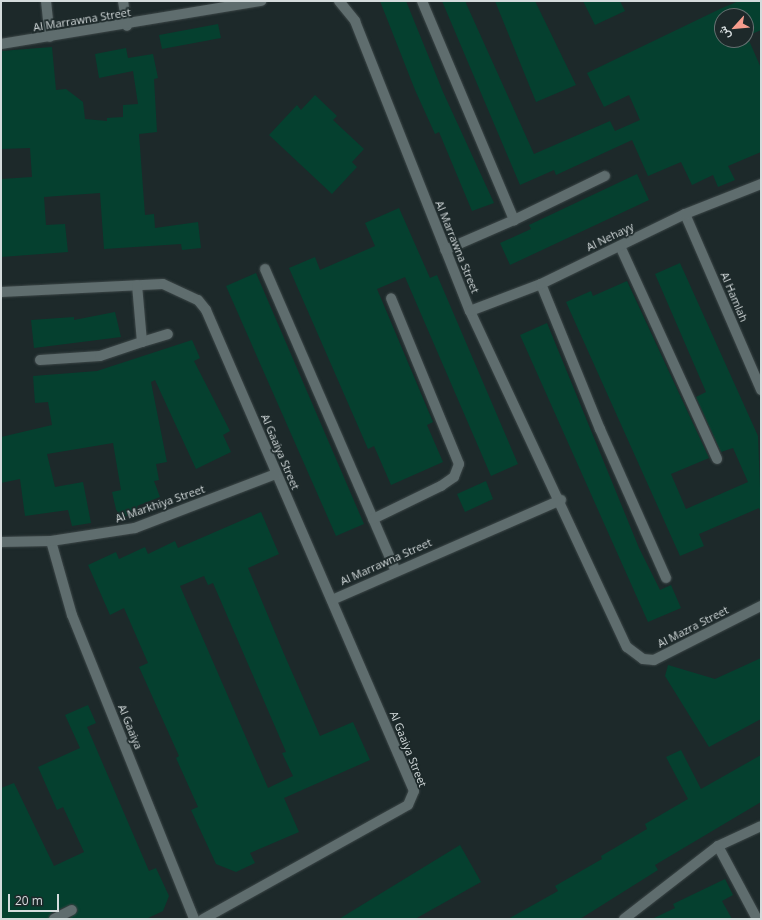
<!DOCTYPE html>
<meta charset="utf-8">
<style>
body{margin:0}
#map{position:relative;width:762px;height:920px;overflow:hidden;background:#1d292a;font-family:"Open Sans",Vazirmatn,sans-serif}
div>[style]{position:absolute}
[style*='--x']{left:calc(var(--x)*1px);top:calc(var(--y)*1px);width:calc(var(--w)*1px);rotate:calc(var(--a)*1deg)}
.building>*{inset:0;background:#05402f}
.roads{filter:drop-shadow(0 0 1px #3c4647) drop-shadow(0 0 1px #3c4647)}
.minor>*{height:10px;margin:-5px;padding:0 5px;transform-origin:5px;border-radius:5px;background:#5f6d6e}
span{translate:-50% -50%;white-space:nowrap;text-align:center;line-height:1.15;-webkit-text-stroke:3.5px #1d292a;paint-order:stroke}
.street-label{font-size:11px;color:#d4dbdc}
.frame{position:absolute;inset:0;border:2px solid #d4dbdc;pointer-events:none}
.north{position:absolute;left:714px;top:8px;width:40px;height:40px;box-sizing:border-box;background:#1d292a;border:1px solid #667071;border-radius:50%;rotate:243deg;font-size:11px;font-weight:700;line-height:16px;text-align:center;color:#d4dbdc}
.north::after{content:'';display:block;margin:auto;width:14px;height:18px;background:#f59d8d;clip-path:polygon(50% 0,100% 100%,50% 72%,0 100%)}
.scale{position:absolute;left:8px;top:894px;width:51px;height:18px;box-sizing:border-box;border:2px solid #d4dbdc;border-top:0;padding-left:5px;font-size:12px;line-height:14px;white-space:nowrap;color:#d4dbdc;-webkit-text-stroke:3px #1d292a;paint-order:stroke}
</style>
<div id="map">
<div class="building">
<i style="clip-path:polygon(380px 1px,406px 1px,443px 92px,494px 203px,472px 211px,439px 132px,435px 134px,415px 90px)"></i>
<i style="clip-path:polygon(evenodd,442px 1px,465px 1px,534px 154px,610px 121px,615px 131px,640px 120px,629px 95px,604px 107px,587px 73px,722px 8px,739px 1px,761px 1px,761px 30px,747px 36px,761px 68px,761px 152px,728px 166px,735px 180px,718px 187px,713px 175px,692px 185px,681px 162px,648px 176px,632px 140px,556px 175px,554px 170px,520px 185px,442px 1px,722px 16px,746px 16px,746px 40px,722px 40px,722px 16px)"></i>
<i style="clip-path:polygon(495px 1px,535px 1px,576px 85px,536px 102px)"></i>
<i style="clip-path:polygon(583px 1px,620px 1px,625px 11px,595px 25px)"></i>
<i style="clip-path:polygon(218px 24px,221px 38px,162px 49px,159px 35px)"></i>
<i style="clip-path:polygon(52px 47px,56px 90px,66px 89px,83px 102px,85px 119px,107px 121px,107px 118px,123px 117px,123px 105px,138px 104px,133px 71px,99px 78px,95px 54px,126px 48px,128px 58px,153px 54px,158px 78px,154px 79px,157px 132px,139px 134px,145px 215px,154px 214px,155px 228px,198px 222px,201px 248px,182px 250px,181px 244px,104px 249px,100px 193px,44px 197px,46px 225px,65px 224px,68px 252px,1px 257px,1px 179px,32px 177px,30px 148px,1px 149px,1px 51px)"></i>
<i style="clip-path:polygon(315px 95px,337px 116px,333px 120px,364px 149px,352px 162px,357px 167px,332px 194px,269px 135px,297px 105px,301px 110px)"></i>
<i style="clip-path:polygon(637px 174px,649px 200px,510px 265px,500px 243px,531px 229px,529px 225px)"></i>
<i style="clip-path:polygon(399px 208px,430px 278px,437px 275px,518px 464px,491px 476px,405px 277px,377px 289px,433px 422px,427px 425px,443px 462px,391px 485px,374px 446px,368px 449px,289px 268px,315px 257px,320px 270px,375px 246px,365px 223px)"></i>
<i style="clip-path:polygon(680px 263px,758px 436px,761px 513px,759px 508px,699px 534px,704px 546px,680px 556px,566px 302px,591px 291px,593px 296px,627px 281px,709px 458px,671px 474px,686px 509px,748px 482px,733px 448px,721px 452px,696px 397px,706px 392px,655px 274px)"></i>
<i style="clip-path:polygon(256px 273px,364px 524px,336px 536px,226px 286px)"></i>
<i style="clip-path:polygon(115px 312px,121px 337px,34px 348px,31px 320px,74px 317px,74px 320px)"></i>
<i style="clip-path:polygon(547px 323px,639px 548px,660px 590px,671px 585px,681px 608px,648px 622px,520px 335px)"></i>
<i style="clip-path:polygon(192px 340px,200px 358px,194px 361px,230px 431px,223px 435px,231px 452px,196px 469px,155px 380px,151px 382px,167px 462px,156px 464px,159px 480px,154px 481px,160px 497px,137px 506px,139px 513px,118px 518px,112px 492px,121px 490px,113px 443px,47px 454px,55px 487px,83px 482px,91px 523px,72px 526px,68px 510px,25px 516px,20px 479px,1px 483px,1px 437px,52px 425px,48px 402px,35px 403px,33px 376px,97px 371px)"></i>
<i style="clip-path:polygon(486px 481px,493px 499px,465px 512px,457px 494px)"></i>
<i style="clip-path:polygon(evenodd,261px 512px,279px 554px,248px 568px,284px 654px,320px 736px,353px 722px,370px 760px,284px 798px,299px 832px,250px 853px,255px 863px,236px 872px,216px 864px,191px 810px,198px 807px,176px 758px,179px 756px,139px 667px,148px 663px,124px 608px,110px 615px,88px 565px,116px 552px,119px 559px,145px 547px,148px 554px,175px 541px,178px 548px,261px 512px,204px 576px,208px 585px,213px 583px,286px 752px,282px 753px,293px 776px,268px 788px,180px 586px,204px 576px)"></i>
<i style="clip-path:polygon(761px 658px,761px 719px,709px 747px,665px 676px,668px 665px,715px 679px)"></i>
<i style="clip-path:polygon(88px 705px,96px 723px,87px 727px,149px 871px,156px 868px,169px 896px,163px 911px,146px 919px,69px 919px,78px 911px,72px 904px,51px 913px,48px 919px,1px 919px,1px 788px,14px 783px,54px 866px,84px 852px,63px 807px,57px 810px,38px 767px,80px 748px,65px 715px)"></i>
<i style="clip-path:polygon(681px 750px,701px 789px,761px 755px,761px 802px,655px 865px,658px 870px,580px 919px,508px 919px,558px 891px,555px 886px,602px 859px,601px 856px,647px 829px,645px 824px,688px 799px,666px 757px)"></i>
<i style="clip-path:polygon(460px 845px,481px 882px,415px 919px,339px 919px)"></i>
<i style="clip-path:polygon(725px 879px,733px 895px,722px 901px,732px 919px,652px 919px,675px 908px,673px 904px)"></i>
</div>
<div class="roads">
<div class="minor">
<i style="--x:46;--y:1;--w:36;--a:84"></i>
<i style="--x:123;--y:1;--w:25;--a:81"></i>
<i style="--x:339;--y:1;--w:26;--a:51"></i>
<i style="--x:355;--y:21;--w:312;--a:68.4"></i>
<i style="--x:470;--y:311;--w:371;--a:65"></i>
<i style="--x:627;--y:647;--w:20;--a:37"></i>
<i style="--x:643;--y:659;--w:11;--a:5"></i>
<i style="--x:654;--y:660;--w:120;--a:-26.8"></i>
<i style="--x:422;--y:1;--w:238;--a:67.2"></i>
<i style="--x:514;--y:220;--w:75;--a:156.5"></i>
<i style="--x:1;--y:44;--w:264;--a:-9.4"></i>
<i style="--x:685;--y:214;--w:192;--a:66.6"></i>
<i style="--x:514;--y:220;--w:101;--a:-25.8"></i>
<i style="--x:620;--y:246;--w:234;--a:65.5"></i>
<i style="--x:265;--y:269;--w:328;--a:66.6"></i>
<i style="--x:541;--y:284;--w:157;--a:67.9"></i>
<i style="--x:600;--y:429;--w:163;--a:66.1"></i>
<i style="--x:1;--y:292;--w:162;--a:-2.8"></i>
<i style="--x:163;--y:284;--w:38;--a:25"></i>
<i style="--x:198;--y:300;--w:13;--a:51"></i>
<i style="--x:206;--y:310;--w:524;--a:66.61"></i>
<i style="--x:414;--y:791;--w:15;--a:113"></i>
<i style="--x:408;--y:805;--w:235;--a:150.9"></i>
<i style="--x:470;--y:311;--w:76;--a:-20.8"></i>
<i style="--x:541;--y:284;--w:160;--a:-25.9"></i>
<i style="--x:685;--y:214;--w:82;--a:-21.5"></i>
<i style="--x:142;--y:342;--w:27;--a:-17"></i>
<i style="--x:40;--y:360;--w:60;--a:-3.8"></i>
<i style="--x:100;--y:356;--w:44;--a:-18.4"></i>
<i style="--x:142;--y:342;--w:57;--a:-95"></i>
<i style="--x:373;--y:519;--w:76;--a:-25.9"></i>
<i style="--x:441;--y:486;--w:16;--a:-35"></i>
<i style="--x:454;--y:477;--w:14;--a:-69"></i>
<i style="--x:459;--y:464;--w:179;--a:-112.3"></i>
<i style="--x:51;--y:541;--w:77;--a:74.2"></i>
<i style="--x:72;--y:615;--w:328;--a:68.1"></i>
<i style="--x:1;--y:542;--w:50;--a:-1.1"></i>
<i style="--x:51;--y:541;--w:85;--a:-8.8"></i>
<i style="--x:135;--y:528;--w:151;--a:-21"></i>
<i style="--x:332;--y:600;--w:250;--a:-23.6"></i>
<i style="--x:718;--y:846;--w:83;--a:61.9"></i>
<i style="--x:54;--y:919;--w:20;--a:-27"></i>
<i style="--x:624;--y:919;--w:119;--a:-37.8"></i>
<i style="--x:718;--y:846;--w:47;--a:-24.9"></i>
</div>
</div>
<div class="street-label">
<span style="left:82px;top:20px;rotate:-9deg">Al Marrawna Street</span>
<span style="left:610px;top:237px;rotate:-26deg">Al Nehayy</span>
<span style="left:457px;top:247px;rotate:68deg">Al Marrawna Street</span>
<span style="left:734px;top:297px;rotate:67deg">Al Hamlah</span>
<span style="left:280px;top:452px;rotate:67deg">Al Gaaiya Street</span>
<span style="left:160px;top:504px;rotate:-19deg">Al Markhiya Street</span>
<span style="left:386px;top:562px;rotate:-24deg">Al Marrawna Street</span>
<span style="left:693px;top:627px;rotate:-27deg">Al Mazra Street</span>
<span style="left:130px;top:727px;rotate:68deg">Al Gaaiya</span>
<span style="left:408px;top:749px;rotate:68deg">Al Gaaiya Street</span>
</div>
<div class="frame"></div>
<div class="north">ش</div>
<div class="scale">20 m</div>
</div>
